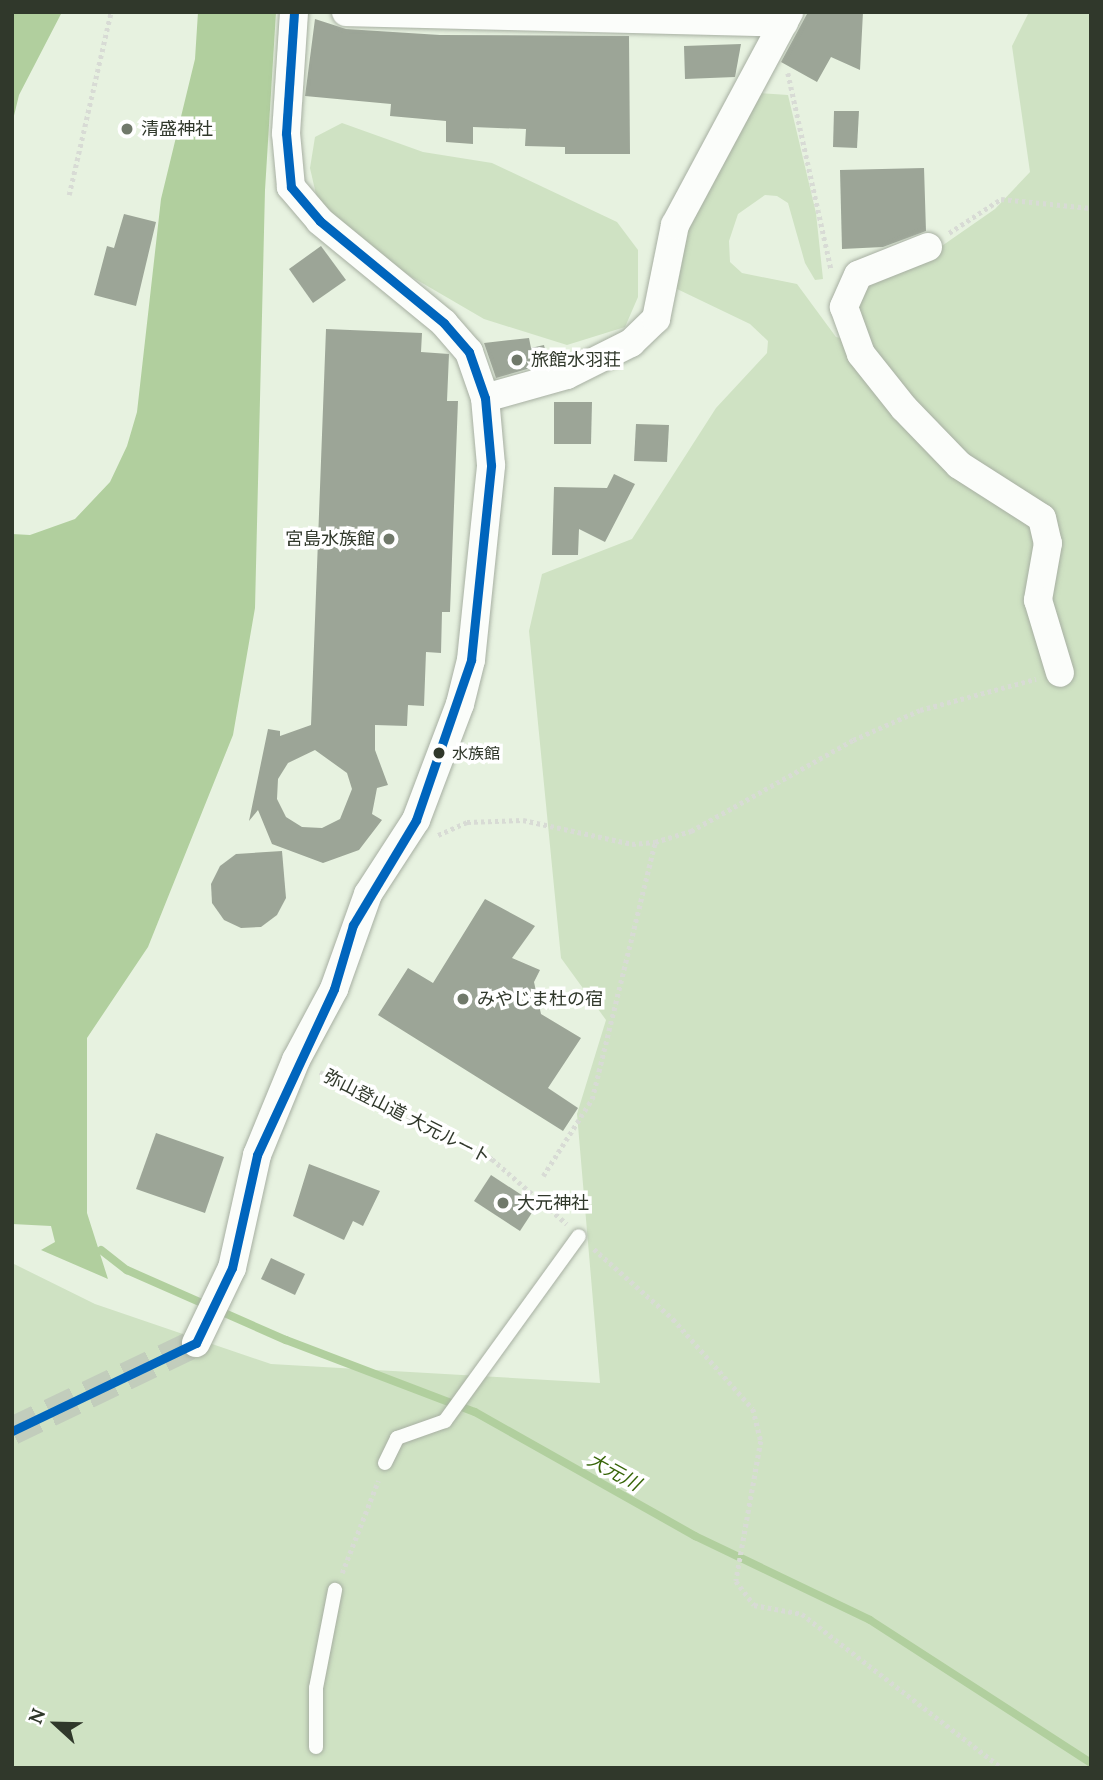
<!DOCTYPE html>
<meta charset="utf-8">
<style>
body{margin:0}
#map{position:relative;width:1103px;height:1780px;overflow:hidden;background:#e7f2e0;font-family:Lora,"Noto Sans JP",serif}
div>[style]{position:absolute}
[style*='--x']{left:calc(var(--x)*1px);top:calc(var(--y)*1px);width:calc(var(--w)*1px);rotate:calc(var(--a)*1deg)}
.green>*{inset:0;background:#cfe2c3}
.water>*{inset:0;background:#b1cf9e}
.stream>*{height:8px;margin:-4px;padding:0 4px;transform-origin:4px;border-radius:4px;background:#b1cf9e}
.building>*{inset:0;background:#9ca597}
.street-tunnel>*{height:28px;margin-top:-14px;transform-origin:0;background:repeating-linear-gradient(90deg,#c2cdbc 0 28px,transparent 0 42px)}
.path>*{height:4.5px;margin-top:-2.25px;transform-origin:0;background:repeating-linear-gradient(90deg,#d8dbd5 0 3.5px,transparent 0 7px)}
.roads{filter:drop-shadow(0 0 2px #a7afa2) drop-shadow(0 0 2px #a7afa2)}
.lane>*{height:14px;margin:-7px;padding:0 7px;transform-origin:7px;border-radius:7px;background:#fbfdfa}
.street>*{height:28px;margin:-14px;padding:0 14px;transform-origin:14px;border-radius:14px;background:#fbfdfa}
.bus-1>*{height:9px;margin:-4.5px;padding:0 4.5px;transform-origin:4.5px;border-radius:4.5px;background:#0065bd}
.dots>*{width:19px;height:19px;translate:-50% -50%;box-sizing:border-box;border:4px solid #fff;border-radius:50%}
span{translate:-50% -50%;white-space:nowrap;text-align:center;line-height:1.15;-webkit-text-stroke:7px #fff;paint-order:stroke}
.bus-label{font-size:16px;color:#30382b}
.left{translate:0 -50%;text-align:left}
.poi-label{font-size:18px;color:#30382b}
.right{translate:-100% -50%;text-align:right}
.street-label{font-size:18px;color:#30382b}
.water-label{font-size:19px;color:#376508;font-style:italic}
.frame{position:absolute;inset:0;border:14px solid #30382b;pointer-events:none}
.north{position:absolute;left:21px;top:1689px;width:70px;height:70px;-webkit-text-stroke:5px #fff;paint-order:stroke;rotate:292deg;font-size:19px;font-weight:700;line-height:28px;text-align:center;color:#30382b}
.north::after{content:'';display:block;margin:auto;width:24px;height:32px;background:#30382b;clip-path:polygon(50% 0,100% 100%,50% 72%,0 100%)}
</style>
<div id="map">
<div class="green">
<i style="clip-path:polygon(1029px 12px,1091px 12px,1091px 1768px,12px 1768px,12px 1263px,95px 1304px,271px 1364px,600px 1383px,577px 1114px,606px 1020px,561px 958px,529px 631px,542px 574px,632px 539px,716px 408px,767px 353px,768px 341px,750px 324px,675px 288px,687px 225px,759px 93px,788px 95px,816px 213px,823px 279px,815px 280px,805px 263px,788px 203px,777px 196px,765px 195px,738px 214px,729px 241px,730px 262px,742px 273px,797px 284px,836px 337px,845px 339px,858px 286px,936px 250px,995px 209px,1030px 172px,1012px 46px)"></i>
<i style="clip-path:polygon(342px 123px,423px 152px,492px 163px,617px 222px,638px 250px,638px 297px,625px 327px,567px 345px,484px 319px,369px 252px,320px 212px,310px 168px,315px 137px)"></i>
</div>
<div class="water">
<i style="clip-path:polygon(12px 12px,62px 12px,19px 95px,12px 124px)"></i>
<i style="clip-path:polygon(198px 12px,276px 12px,265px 190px,255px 608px,233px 735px,148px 947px,87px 1038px,87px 1213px,108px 1279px,41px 1250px,55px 1242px,51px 1226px,12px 1224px,12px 534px,30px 535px,75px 519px,110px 482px,127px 446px,137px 412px,161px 199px,195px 59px)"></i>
</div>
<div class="stream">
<i style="--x:101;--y:1250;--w:33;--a:38"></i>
<i style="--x:127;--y:1270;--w:174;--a:23.8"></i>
<i style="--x:286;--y:1340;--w:202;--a:20.9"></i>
<i style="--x:475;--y:1412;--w:253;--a:29.4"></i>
<i style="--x:695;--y:1536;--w:194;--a:25.6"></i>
<i style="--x:870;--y:1620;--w:263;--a:32.9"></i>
</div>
<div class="building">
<i style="clip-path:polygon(808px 12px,863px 12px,860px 70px,831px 57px,817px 82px,781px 62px)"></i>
<i style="clip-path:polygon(315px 19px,346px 29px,440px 35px,629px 36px,630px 154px,565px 154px,565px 147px,525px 146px,526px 129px,473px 127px,473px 144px,446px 142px,446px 121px,390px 116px,391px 104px,305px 96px)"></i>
<i style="clip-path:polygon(741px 44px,735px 77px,685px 79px,684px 46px)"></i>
<i style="clip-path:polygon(834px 111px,859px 111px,857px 148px,833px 147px)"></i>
<i style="clip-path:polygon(924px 168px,926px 231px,883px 247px,842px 249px,840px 170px)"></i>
<i style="clip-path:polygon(124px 214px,156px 222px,136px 306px,94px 295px,107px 246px,114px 248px)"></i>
<i style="clip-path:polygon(321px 246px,346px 280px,313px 303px,289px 269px)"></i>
<i style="clip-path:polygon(evenodd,326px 329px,422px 333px,421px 352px,449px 354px,447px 401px,458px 401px,450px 612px,442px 612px,441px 653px,426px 652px,424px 706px,408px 705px,407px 726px,375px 725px,375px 750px,388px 785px,377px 788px,372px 814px,382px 820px,359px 850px,323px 863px,272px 844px,258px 810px,249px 821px,268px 729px,280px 731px,280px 736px,311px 725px,326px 329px,315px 750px,347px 773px,352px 789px,340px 819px,322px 828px,302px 827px,286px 817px,277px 799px,278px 779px,288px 763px,315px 750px)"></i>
<i style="clip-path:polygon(529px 338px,531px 348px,544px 345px,548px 363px,496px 378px,484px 343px)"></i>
<i style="clip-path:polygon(554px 402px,592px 402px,591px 444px,554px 444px)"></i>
<i style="clip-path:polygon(636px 424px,669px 425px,667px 462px,634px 461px)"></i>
<i style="clip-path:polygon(614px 474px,635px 484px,605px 542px,579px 529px,578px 555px,552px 555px,554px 487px,607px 488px)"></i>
<i style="clip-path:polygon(282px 851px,286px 898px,277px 915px,261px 927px,241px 928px,224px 920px,212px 903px,211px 884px,220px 866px,236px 854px)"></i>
<i style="clip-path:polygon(485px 899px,535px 926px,512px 958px,540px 970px,534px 982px,541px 1014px,581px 1038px,548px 1088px,578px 1108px,563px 1131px,378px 1015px,408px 968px,433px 983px)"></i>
<i style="clip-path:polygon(156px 1133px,224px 1157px,205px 1213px,136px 1189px)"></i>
<i style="clip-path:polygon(309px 1164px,380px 1191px,363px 1226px,353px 1221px,344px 1240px,293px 1216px)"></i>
<i style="clip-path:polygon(491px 1175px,537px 1205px,520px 1231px,474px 1201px)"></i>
<i style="clip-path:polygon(271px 1258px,305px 1274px,295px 1295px,261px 1279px)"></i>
</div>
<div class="street-tunnel">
<i style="--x:12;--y:1431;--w:204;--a:-25.6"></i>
</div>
<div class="path">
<i style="--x:788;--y:73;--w:201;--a:77.6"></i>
<i style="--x:69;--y:195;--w:188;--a:-77.1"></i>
<i style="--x:949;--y:233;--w:62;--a:-33.2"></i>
<i style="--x:1001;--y:199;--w:90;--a:5.7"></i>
<i style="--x:438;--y:835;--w:32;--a:-24"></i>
<i style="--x:467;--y:822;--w:56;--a:-2"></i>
<i style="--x:523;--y:820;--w:112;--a:12.4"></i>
<i style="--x:632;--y:844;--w:23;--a:-5"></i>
<i style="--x:655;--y:842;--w:38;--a:-17"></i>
<i style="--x:691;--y:831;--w:186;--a:-29.3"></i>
<i style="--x:853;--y:740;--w:73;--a:-24.1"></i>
<i style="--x:920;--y:710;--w:120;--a:-15"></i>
<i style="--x:320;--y:1072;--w:193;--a:26.8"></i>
<i style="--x:492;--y:1159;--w:99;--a:40.9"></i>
<i style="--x:543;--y:1176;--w:91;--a:-57.5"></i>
<i style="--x:592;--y:1099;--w:265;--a:-76.2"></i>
<i style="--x:594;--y:1249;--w:106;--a:41.5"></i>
<i style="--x:673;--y:1319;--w:120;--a:48.4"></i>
<i style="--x:753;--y:1409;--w:33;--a:76"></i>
<i style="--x:761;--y:1441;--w:142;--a:100.1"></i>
<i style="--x:736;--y:1581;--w:30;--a:53"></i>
<i style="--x:754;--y:1605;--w:49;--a:10.6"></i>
<i style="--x:802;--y:1614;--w:252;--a:37.6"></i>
<i style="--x:342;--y:1573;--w:99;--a:-68.6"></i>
</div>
<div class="roads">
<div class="lane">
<i style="--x:385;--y:1463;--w:28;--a:-64"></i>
<i style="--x:397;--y:1438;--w:51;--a:-19.5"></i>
<i style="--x:445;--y:1421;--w:228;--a:-54.1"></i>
<i style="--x:316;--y:1747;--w:59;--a:-90"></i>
<i style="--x:316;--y:1688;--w:100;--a:-79"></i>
</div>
<div class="street">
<i style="--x:346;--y:12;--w:438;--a:1.4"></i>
<i style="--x:928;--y:247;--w:75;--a:158.2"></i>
<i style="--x:858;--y:275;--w:35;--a:114"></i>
<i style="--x:844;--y:307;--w:50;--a:70.1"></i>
<i style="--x:861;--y:354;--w:69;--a:51.5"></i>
<i style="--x:904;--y:408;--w:79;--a:46"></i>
<i style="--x:959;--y:465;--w:98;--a:32.6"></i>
<i style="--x:1042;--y:518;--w:26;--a:77"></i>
<i style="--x:1048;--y:543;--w:58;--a:100"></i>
<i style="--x:1038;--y:600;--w:76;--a:73.2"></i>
<i style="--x:485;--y:398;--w:85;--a:-15.7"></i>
<i style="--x:567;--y:375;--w:72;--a:-26.6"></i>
<i style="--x:631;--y:343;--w:35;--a:-44"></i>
<i style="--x:656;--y:319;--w:96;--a:-78.6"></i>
<i style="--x:675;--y:225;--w:242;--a:-61.8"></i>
<i style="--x:196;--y:1343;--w:83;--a:-64.4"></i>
<i style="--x:232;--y:1268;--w:116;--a:-77.5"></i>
<i style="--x:257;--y:1155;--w:103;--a:-67.7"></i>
<i style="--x:296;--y:1060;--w:81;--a:-61.8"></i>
<i style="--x:334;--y:989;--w:101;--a:-70.3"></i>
<i style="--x:368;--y:894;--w:88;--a:-57"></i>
<i style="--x:416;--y:820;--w:124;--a:-69.2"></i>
<i style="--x:460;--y:704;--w:45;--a:-76"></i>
<i style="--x:471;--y:660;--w:196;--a:-84.1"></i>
<i style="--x:491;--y:465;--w:67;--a:-95.1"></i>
<i style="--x:485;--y:398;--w:49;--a:-109.2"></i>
<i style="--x:469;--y:352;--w:38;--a:-131"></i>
<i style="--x:444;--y:323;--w:161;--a:-140.6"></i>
<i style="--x:320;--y:221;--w:45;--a:-130.5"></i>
<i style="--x:291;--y:187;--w:54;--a:-95.3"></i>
<i style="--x:286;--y:133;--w:121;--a:-86.2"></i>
</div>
</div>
<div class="bus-1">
<i style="--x:12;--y:1431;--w:204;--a:-25.6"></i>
<i style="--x:196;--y:1343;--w:83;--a:-64.4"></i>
<i style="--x:232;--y:1268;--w:116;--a:-77.5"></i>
<i style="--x:257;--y:1155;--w:183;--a:-65.1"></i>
<i style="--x:334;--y:989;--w:67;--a:-73.5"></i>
<i style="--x:353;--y:925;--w:122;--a:-59"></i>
<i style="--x:416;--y:820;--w:169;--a:-71"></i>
<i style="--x:471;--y:660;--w:196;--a:-84.1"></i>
<i style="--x:491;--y:465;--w:67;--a:-95.1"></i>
<i style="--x:485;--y:398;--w:49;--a:-109.2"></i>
<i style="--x:469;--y:352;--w:38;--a:-131"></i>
<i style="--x:444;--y:323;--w:161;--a:-140.6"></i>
<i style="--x:320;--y:221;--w:45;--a:-130.5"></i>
<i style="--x:291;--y:187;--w:54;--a:-95.3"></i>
<i style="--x:286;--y:133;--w:121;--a:-86.2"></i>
</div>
<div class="dots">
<i style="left:127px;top:129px;background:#70796a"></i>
<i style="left:517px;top:360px;background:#70796a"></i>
<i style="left:389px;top:539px;background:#70796a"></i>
<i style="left:439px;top:753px;background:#30382b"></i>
<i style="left:463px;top:999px;background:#70796a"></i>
<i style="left:503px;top:1203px;background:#70796a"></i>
</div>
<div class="bus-label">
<span class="left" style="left:452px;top:753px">水族館</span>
</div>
<div class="poi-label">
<span class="left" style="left:141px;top:129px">清盛神社</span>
<span class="left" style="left:531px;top:360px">旅館水羽荘</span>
<span class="right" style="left:375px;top:539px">宮島水族館</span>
<span class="left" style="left:477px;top:999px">みやじま杜の宿</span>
<span class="left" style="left:517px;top:1203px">大元神社</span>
</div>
<div class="street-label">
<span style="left:407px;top:1117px;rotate:27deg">弥山登山道 大元ルート</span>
</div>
<div class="water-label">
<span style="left:614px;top:1472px;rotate:29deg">大元川</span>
</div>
<div class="frame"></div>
<div class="north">N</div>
</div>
